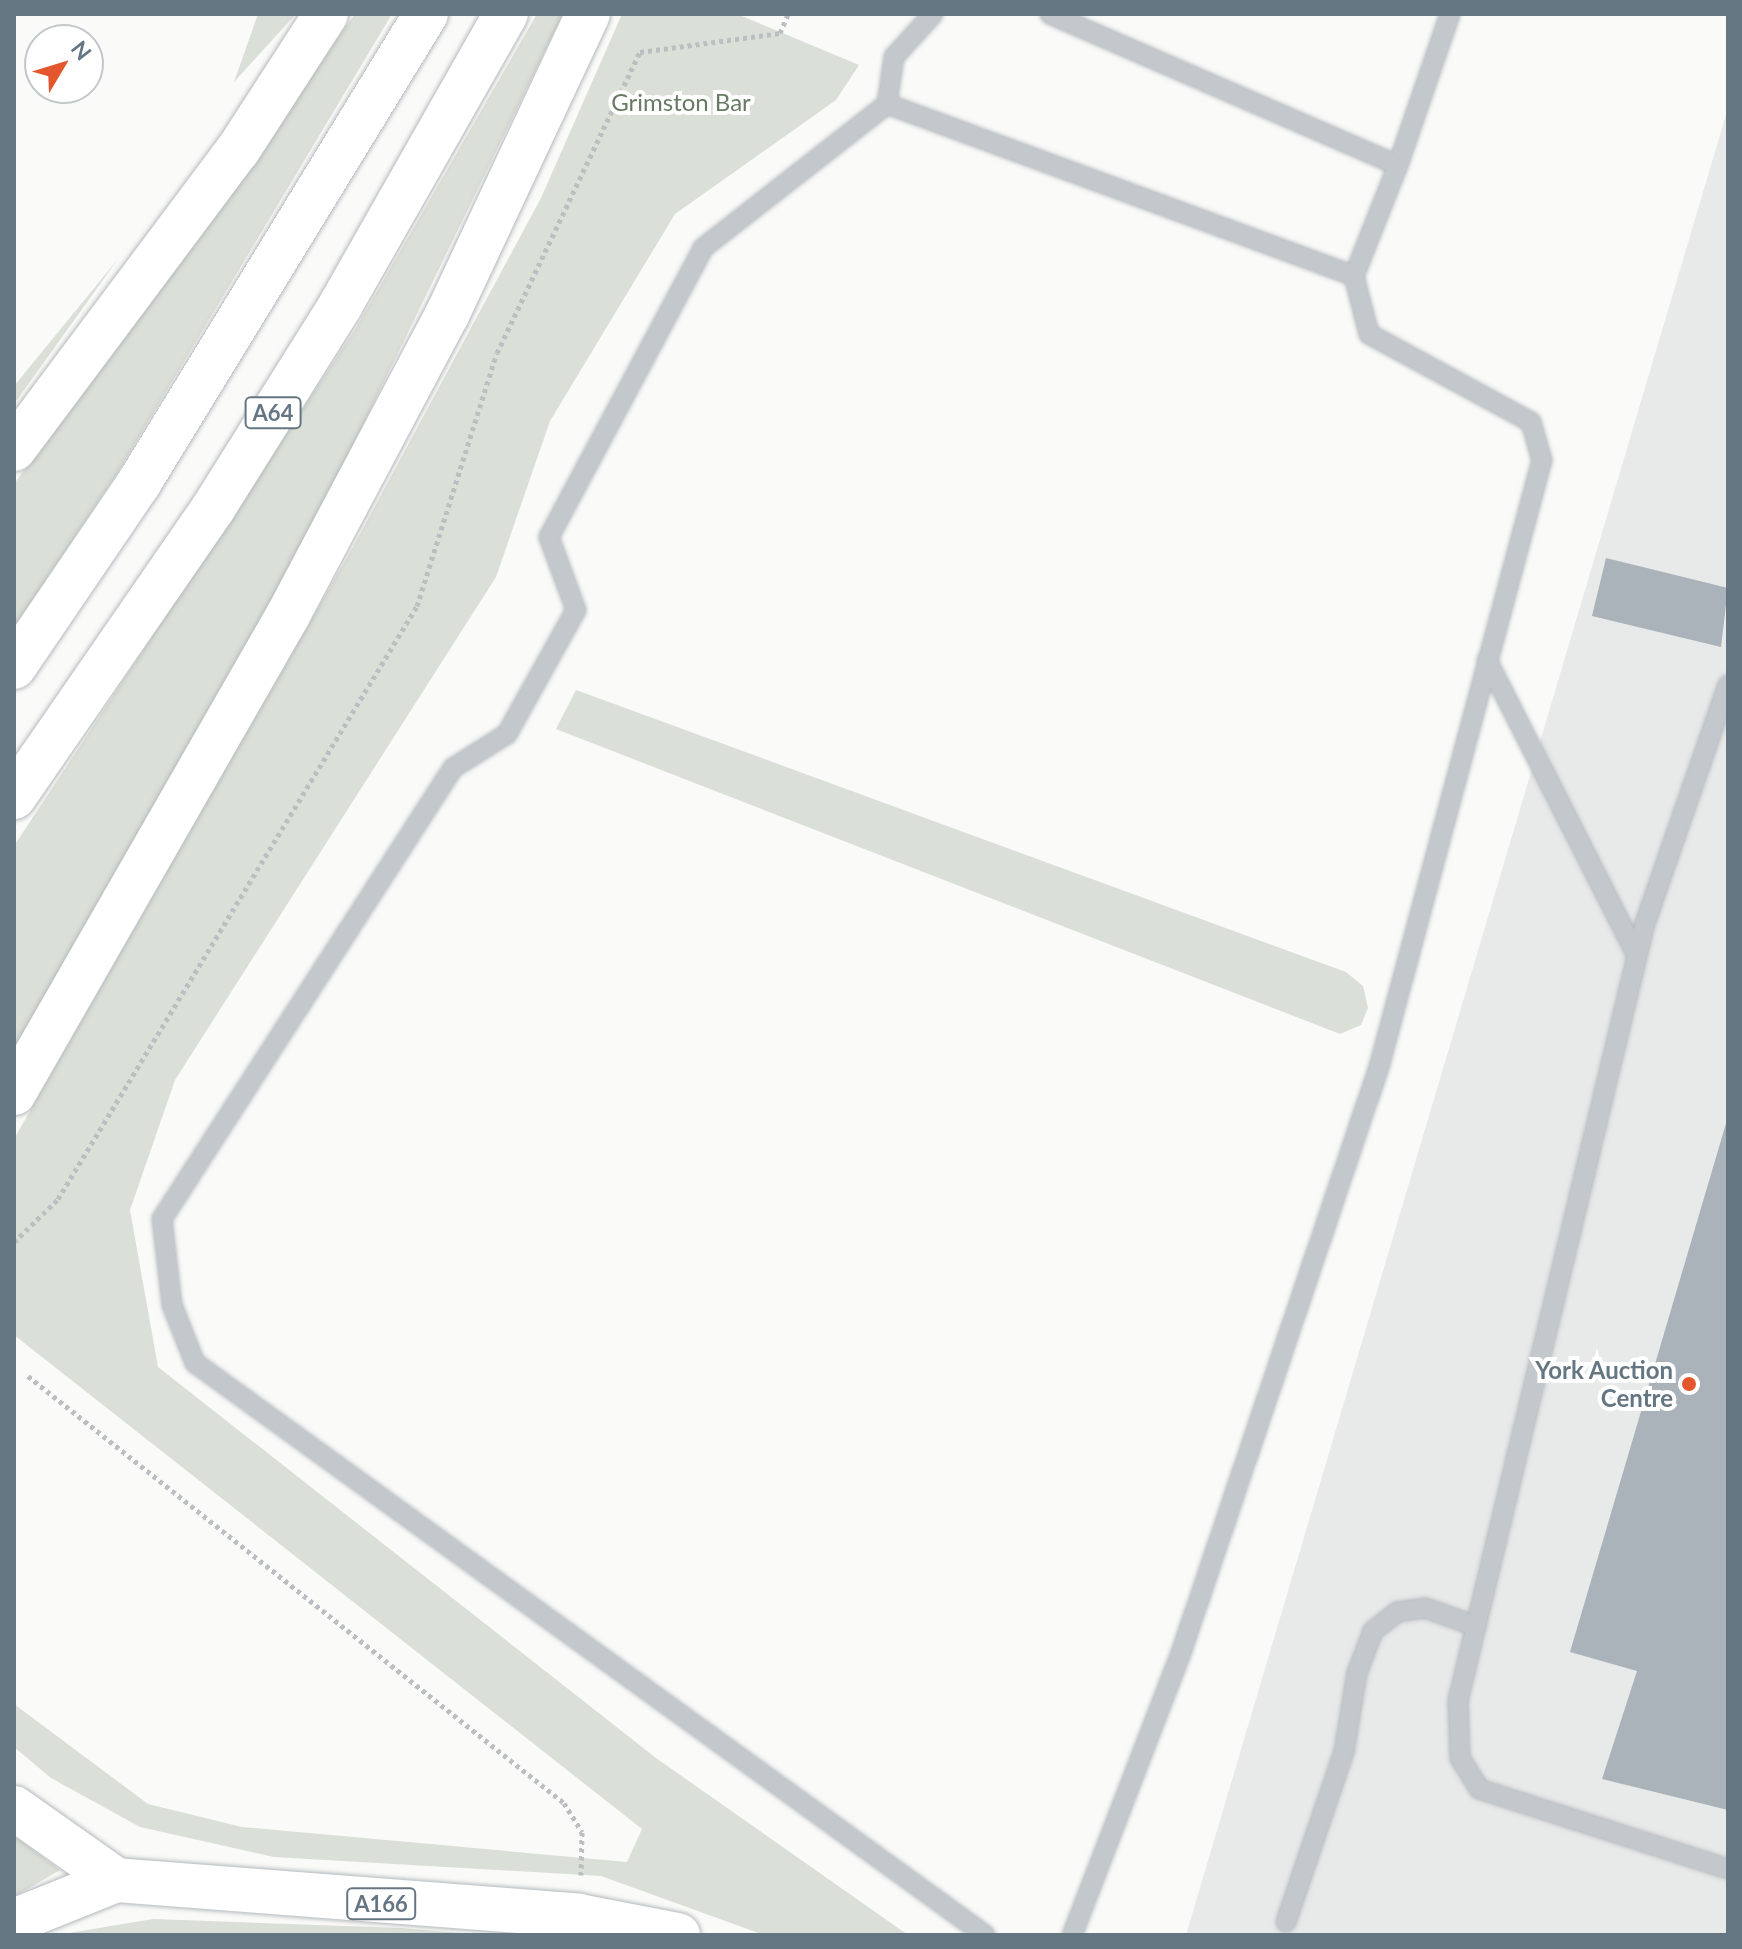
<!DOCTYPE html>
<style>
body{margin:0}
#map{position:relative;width:1742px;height:1949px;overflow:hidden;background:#fafaf8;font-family:Lato,sans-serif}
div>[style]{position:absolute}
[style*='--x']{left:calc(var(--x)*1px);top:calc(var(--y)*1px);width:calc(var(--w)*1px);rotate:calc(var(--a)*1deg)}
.built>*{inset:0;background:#e8e9e9}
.green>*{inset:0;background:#dadfd7}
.building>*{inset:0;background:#aab3b9}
.path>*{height:5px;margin-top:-2.5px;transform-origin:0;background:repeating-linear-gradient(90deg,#bbbfc2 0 4px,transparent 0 8px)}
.roads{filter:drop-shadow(0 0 2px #b4b9bd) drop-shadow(0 0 2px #b4b9bd)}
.service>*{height:18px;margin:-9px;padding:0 9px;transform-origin:9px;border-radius:9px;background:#c3c8cc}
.trunk>*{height:44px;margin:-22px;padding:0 22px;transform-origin:22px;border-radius:22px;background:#fff}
.dots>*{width:22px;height:22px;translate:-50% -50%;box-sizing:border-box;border:4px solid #fff;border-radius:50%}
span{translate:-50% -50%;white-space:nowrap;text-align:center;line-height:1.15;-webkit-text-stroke:8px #fff;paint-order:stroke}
.shield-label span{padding:2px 6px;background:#fff;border:2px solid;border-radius:6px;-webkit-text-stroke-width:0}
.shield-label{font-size:22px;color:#657683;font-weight:700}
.park-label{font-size:24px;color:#687a64}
.poi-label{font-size:24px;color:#657683;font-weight:700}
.right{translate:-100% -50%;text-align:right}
.frame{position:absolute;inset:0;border:16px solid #657683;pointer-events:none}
.north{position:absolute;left:24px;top:24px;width:80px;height:80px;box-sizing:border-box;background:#fff;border:2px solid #c1c8cd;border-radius:50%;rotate:52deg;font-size:22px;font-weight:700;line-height:32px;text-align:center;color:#657683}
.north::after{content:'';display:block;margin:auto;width:28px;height:36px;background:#e4572e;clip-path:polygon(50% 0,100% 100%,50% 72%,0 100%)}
</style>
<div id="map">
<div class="built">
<i style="clip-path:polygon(1728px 108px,1728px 1935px,1186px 1935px)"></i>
</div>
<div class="green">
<i style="clip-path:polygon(258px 14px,296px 14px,234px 82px)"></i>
<i style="clip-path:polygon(355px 14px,392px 14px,116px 475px,14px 627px,14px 484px)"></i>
<i style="clip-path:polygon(537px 14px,563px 14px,303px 548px,14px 1048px,14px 846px,356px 328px)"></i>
<i style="clip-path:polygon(622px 14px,737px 14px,859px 65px,836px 100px,675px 214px,550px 421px,496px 577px,175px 1080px,130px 1210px,158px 1367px,656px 1758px,908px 1935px,764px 1935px,601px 1876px,274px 1857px,140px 1827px,51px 1778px,14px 1747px,14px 1704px,148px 1804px,242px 1827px,627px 1862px,642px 1829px,14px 1335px,14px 1139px,353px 547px,541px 198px)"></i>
<i style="clip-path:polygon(118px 259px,14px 404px,14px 386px)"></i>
<i style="clip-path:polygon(576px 690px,1346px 972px,1363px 986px,1368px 1008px,1361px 1025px,1340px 1034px,556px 729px)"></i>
<i style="clip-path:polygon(14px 1836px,60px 1870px,14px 1897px)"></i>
<i style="clip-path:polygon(153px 1919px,401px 1928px,485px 1935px,57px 1935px)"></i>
</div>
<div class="building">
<i style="clip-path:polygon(1606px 558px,1728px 588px,1721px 647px,1592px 616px)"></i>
<i style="clip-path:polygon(1727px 1120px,1728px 1120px,1728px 1810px,1602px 1779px,1637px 1671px,1570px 1652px)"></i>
</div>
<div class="path">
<i style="--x:14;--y:1242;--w:62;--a:-44.3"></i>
<i style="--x:58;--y:1199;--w:693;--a:-58.81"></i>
<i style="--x:417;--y:606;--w:265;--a:-72.5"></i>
<i style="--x:497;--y:353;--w:333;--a:-64.6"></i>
<i style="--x:640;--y:52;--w:141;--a:-7.7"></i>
<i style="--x:780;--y:33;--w:21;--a:-67"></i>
<i style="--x:28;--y:1376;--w:685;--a:38.54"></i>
<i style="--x:564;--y:1803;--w:34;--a:58"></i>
<i style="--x:582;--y:1832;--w:43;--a:91.3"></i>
</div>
<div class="roads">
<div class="service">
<i style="--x:1050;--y:14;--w:379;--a:23.5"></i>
<i style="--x:1398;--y:165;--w:119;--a:111.6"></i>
<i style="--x:1354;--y:276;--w:60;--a:75.5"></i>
<i style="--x:1369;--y:334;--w:184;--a:28.5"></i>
<i style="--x:1531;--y:422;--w:40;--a:74"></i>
<i style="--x:1542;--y:460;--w:629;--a:105.03"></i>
<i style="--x:1379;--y:1067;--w:619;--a:108.67"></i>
<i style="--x:1181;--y:1653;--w:302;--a:111.1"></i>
<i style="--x:887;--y:104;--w:48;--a:-81.5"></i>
<i style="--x:894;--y:57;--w:58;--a:-47.8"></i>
<i style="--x:1398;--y:165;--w:160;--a:-71"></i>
<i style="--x:1487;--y:660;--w:332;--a:63.1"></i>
<i style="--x:1728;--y:685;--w:252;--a:109.2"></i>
<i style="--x:1645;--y:923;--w:800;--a:103.52"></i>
<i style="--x:1458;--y:1701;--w:57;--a:88"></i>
<i style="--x:1460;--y:1758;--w:36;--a:58"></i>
<i style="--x:1479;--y:1789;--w:262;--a:17.8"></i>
<i style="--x:1286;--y:1922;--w:180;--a:-71.2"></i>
<i style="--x:1344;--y:1752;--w:80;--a:-80.7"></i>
<i style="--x:1357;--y:1673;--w:45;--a:-69.1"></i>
<i style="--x:1373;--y:1631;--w:31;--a:-38"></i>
<i style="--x:1397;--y:1612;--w:28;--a:-8"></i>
<i style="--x:1425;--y:1608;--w:54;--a:19.4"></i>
<i style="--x:985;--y:1935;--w:975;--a:-144.09"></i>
<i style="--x:195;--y:1363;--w:62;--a:-111.6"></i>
<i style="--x:172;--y:1305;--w:87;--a:-96.6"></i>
<i style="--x:162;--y:1219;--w:537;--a:-57.17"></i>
<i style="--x:453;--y:768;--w:64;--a:-32.2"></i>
<i style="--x:507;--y:734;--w:142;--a:-60.9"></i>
<i style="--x:576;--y:610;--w:78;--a:-110.3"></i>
<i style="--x:549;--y:537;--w:327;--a:-61.9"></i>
<i style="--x:703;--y:248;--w:234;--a:-38"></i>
<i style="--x:887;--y:104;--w:498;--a:20.2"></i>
</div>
<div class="trunk">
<i style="--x:14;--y:449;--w:374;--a:-53.2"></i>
<i style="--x:238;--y:150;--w:162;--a:-57.1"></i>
<i style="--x:14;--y:667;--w:222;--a:-55.8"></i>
<i style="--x:139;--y:483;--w:550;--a:-58.54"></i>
<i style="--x:14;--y:797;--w:352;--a:-55.4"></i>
<i style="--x:214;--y:507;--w:237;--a:-57.9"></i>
<i style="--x:340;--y:306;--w:336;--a:-60.4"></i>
<i style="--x:14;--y:1093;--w:551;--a:-60.18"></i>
<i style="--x:288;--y:615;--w:340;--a:-62.1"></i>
<i style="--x:447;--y:315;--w:332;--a:-64.9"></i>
<i style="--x:14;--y:1808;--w:125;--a:35.2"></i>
<i style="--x:14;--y:1921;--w:110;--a:-21.9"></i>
<i style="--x:116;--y:1880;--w:464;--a:4.4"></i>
<i style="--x:579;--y:1916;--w:101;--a:10.9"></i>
</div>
</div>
<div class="dots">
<i style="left:1689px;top:1384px;background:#e4572e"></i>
</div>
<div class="shield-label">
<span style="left:273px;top:413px">A64</span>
<span style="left:381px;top:1904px">A166</span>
</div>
<div class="park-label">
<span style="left:681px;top:102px">Grimston Bar</span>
</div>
<div class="poi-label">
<span class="right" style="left:1673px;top:1384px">York Auction<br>Centre</span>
</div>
<div class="frame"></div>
<div class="north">N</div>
</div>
